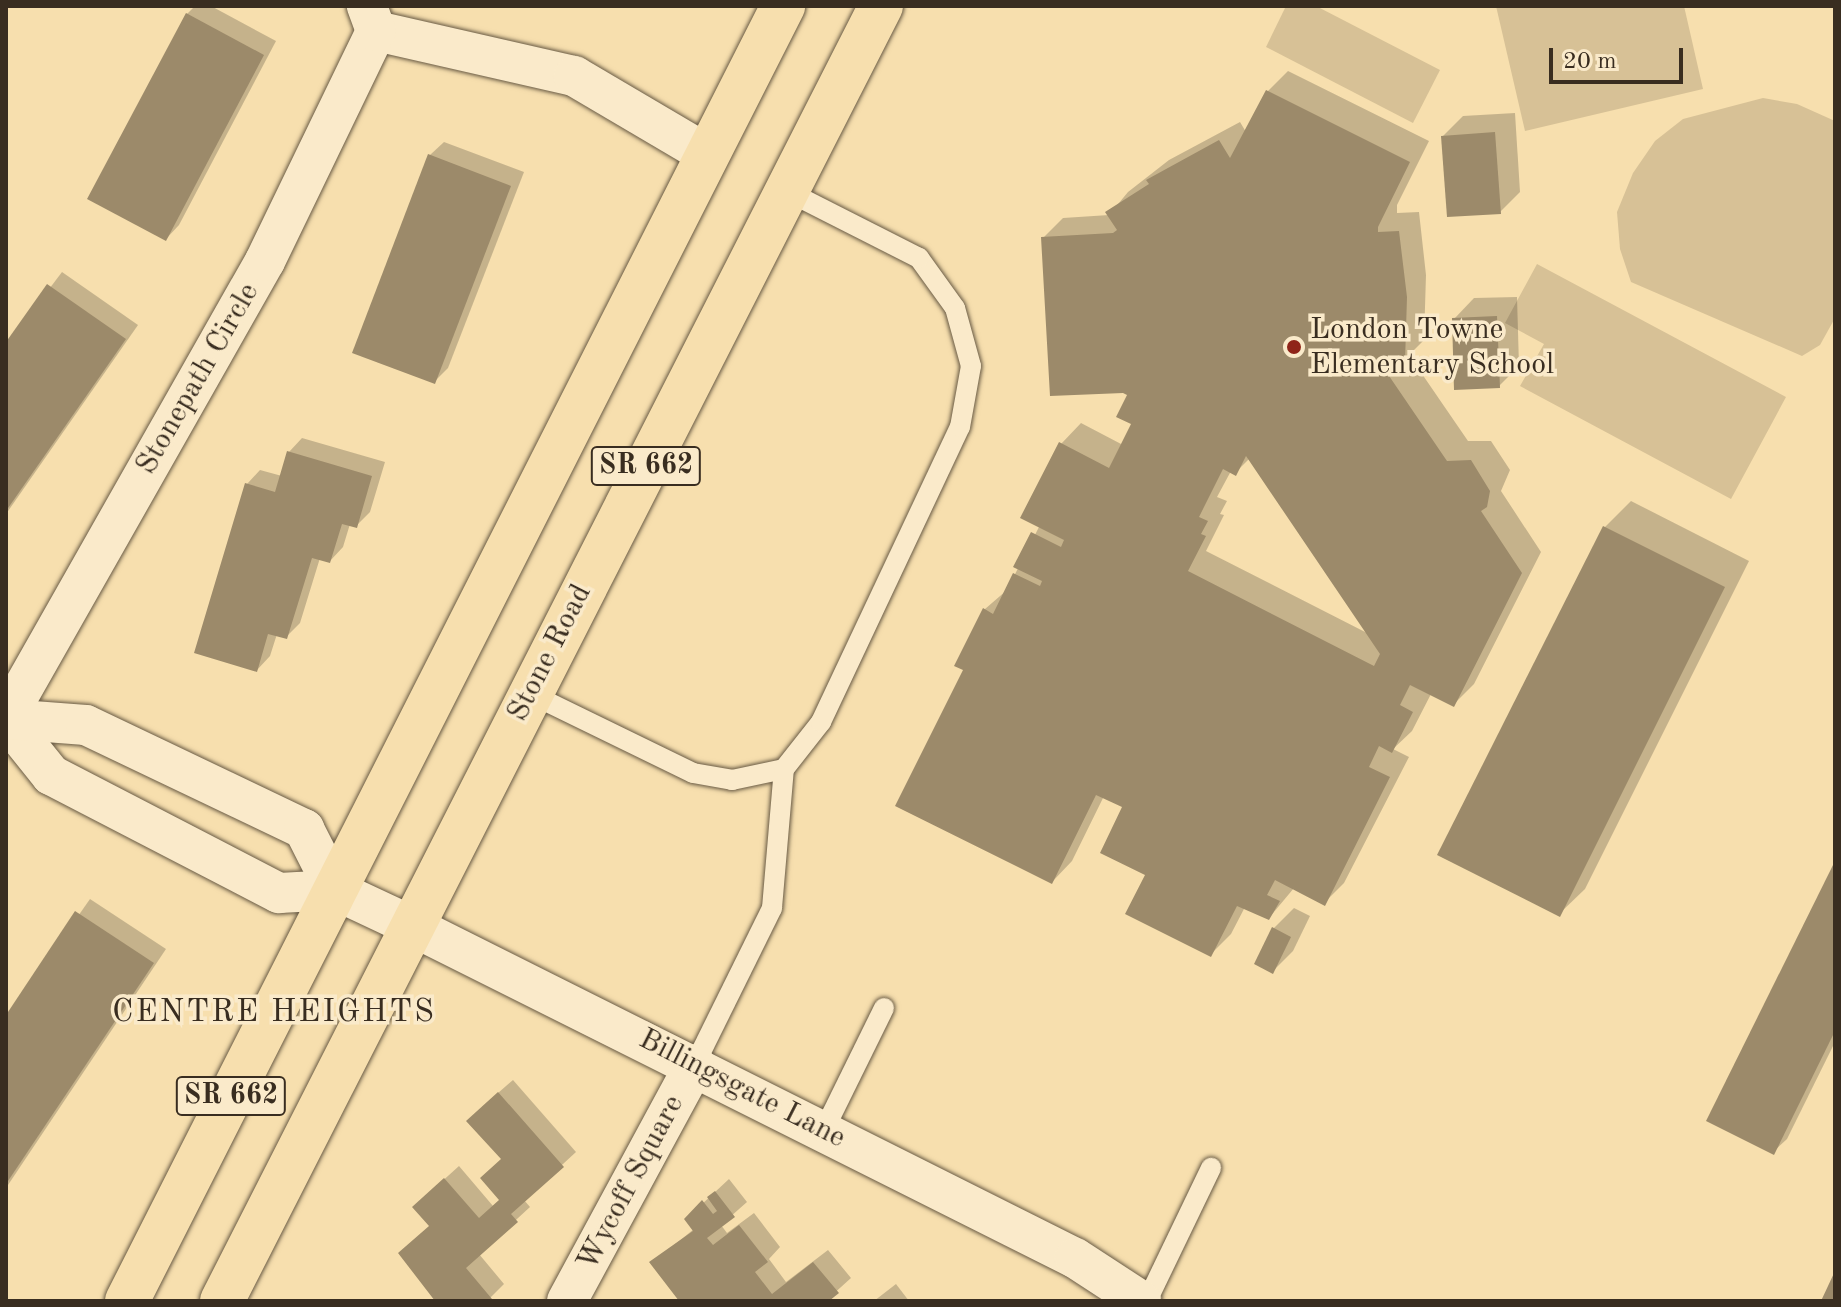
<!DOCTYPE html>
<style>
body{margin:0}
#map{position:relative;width:1841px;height:1307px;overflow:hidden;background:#f7dfae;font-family:"Old Standard TT",serif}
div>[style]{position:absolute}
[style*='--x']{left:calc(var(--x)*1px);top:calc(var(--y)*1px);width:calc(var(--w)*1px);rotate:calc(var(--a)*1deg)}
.green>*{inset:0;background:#d7c196}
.shadow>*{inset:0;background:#0003}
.building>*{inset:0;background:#9c8a6a}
.roads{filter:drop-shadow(0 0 2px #685a44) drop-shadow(0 0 2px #685a44)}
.service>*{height:20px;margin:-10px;padding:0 10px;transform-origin:10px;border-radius:10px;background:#faeaca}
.minor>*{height:40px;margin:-20px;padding:0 20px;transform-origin:20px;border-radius:20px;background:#faeaca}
.primary>*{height:44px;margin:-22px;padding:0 22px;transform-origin:22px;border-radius:22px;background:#f7dfae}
.dots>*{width:22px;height:22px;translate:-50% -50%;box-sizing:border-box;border:4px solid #faeaca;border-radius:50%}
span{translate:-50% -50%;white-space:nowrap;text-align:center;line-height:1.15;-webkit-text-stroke:7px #faeaca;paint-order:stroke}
.shield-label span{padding:2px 6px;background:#faeaca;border:2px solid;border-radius:6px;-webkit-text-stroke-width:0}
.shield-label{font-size:28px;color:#392d20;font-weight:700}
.poi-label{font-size:30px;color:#392d20}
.left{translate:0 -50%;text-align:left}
.street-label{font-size:30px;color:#392d20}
.neighbourhood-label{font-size:32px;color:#392d20;letter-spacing:2px}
.frame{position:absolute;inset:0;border:8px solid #392d20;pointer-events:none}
.scale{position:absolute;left:1549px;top:48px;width:134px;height:36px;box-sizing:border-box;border:4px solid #392d20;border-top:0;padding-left:10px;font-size:24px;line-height:28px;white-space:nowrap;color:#392d20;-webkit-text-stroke:6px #faeaca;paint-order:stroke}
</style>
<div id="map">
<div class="green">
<i style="clip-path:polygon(1286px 6px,1316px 6px,1440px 70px,1413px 123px,1266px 47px)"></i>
<i style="clip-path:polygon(1496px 6px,1684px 6px,1703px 89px,1525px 131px)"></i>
<i style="clip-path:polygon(1763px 98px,1797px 104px,1835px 121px,1835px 318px,1820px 345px,1802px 356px,1631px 282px,1620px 249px,1617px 212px,1633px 173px,1655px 141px,1683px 119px)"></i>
<i style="clip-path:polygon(1537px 264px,1786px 397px,1731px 499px,1520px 386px,1544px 344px,1505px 323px)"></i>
</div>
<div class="shadow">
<i style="clip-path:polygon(195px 6px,211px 6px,276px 41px,179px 225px,166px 239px,187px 14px)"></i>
<i style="clip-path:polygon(evenodd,1288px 71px,1429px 141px,1397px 205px,1397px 213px,1419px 212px,1426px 275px,1424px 340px,1409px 355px,1468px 441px,1491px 441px,1510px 470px,1501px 491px,1541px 552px,1474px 684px,1453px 705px,1431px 694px,1412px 731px,1393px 749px,1409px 757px,1344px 883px,1324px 903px,1294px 888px,1269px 918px,1245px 907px,1231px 934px,1211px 954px,1147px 874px,1124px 806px,1104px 796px,1072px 861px,1052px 882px,965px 669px,985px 609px,1007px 590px,1040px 525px,1061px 444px,1081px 423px,1123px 445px,1134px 423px,1130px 394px,1043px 238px,1063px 218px,1109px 215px,1128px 192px,1169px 160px,1240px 122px,1246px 132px,1268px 91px,1288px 71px,1252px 456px,1369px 634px,1206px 551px,1224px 515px,1220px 514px,1227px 501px,1217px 497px,1231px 471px,1235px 473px,1252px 456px)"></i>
<i style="clip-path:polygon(1515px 113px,1520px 192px,1500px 212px,1443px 136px,1463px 116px)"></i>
<i style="clip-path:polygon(444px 142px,524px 172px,448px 368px,434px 382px,430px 155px)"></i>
<i style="clip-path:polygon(62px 272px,138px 325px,6px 514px,6px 346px)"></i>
<i style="clip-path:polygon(1517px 297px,1519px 366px,1499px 386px,1454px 319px,1474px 298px)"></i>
<i style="clip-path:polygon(302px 438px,385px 462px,370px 512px,356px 526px,350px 524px,343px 547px,330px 561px,320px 558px,300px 623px,286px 637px,277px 634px,270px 656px,257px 670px,247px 484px,260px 470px,282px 476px,289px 452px)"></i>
<i style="clip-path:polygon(1631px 501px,1749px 561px,1585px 889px,1559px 914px,1440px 854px,1605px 527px)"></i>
<i style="clip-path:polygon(1835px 866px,1835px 1042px,1787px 1139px,1773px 1152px)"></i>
<i style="clip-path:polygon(90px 899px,166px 949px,6px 1188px,6px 1019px)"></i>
<i style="clip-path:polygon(1294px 908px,1310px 916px,1293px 951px,1273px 971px,1274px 928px)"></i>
<i style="clip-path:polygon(513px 1080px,576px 1152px,524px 1200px,530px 1207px,479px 1254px,504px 1284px,487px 1301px,436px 1301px,428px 1194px,459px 1166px,493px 1206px,501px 1199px,503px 1158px,482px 1107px)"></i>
<i style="clip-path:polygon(729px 1179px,747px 1202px,721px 1225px,727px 1233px,754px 1213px,780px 1247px,769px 1259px,786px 1282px,828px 1250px,851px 1278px,830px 1297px,834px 1301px,682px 1301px,652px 1263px,694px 1229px,686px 1219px)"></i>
<i style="clip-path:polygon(896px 1284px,909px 1301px,874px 1301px)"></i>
</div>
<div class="building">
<i style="clip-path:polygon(186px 13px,264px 55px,166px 241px,87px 199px)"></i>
<i style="clip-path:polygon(evenodd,1266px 90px,1410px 162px,1378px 227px,1378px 232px,1399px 231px,1407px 297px,1405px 362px,1385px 363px,1385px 370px,1447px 461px,1471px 460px,1490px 491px,1487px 507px,1481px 511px,1522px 573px,1454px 707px,1410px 685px,1400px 705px,1413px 712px,1392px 753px,1379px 746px,1369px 767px,1390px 777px,1325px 906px,1275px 880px,1267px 895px,1280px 901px,1269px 920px,1237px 906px,1211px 957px,1125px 914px,1145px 875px,1100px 853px,1122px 807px,1096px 795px,1052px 884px,895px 806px,963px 670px,954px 666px,983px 608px,993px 614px,1013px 573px,1040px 586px,1042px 581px,1013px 567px,1031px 532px,1061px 547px,1064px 540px,1020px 518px,1059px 442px,1109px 468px,1131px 424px,1116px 417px,1127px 395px,1123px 393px,1050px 396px,1041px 237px,1113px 233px,1117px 230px,1105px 212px,1149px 184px,1146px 180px,1219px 140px,1230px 158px,1266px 90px,1246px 456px,1380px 654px,1374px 666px,1188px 571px,1206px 536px,1201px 534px,1208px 521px,1199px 517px,1223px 469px,1236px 476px,1246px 456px)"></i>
<i style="clip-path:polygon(1495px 132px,1501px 214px,1447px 217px,1441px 136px)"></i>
<i style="clip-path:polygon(428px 154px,511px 186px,435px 384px,352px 353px)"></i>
<i style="clip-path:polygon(47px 284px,126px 339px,6px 511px,6px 342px)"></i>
<i style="clip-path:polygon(1497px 316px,1500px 388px,1454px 390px,1452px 318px)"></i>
<i style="clip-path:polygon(287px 451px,372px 476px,357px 528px,342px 524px,330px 563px,312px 558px,287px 639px,268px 634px,257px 672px,194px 653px,245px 483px,275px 492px)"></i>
<i style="clip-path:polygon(1603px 526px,1725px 587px,1560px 917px,1437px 855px)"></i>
<i style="clip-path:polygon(1835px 861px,1835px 1031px,1774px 1155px,1706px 1121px)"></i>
<i style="clip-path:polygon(75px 911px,154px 963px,6px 1184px,6px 1015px)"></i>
<i style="clip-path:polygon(1272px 927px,1291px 937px,1273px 974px,1254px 964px)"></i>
<i style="clip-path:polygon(498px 1092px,564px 1167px,511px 1214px,518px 1222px,466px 1268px,492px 1299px,435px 1301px,398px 1253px,429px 1226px,412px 1207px,444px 1178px,479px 1218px,499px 1200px,480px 1178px,501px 1159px,466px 1121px)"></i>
<i style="clip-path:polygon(715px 1191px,735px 1217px,707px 1238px,713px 1245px,739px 1225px,768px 1262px,755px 1272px,772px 1294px,813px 1262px,839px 1293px,829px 1301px,679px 1301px,649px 1262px,693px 1231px,684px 1219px,702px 1200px,713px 1214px,717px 1211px,707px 1197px)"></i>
<i style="clip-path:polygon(1835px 1271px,1835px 1301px,1821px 1301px)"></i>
</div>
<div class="roads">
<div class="service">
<i style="--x:529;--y:693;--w:182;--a:26"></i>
<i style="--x:693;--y:773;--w:40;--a:10"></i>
<i style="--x:732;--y:780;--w:53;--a:-11.9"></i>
<i style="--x:695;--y:1064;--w:174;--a:-63.7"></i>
<i style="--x:772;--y:908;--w:140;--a:-85.1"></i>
<i style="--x:784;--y:769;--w:60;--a:-51.8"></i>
<i style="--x:821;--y:722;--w:326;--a:-64.8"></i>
<i style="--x:960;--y:427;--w:62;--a:-79.8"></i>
<i style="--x:971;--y:366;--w:60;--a:-105.4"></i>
<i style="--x:955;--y:308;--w:62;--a:-125.8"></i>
<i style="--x:919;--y:258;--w:148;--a:-153.1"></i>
<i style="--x:824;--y:1130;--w:136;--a:-63.8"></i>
<i style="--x:1147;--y:1301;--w:148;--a:-64.3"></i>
</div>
<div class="minor">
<i style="--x:376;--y:31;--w:203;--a:12.8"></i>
<i style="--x:574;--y:76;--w:156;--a:30.5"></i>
<i style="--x:6;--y:718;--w:525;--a:-60.46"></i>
<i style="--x:265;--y:261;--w:255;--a:-64.2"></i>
<i style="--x:376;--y:31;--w:27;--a:-110"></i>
<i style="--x:6;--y:719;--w:72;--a:51.2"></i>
<i style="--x:51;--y:775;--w:257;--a:27.4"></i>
<i style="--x:279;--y:893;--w:56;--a:-3.1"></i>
<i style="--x:335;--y:890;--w:85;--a:25.1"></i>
<i style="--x:412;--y:926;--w:741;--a:26.6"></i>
<i style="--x:1075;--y:1258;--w:79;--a:33.1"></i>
<i style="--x:6;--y:719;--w:80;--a:4.3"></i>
<i style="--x:86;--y:725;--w:242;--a:25.5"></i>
<i style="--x:304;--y:829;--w:68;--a:63.1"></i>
<i style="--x:567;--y:1301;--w:269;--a:-61.6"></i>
</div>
<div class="primary">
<i style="--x:127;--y:1301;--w:1452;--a:-63.13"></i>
<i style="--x:222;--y:1301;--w:1453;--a:-63.03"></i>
</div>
</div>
<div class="dots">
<i style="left:1294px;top:347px;background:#8f2418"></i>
</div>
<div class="shield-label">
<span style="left:646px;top:466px">SR 662</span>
<span style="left:231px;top:1096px">SR 662</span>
</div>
<div class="poi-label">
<span class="left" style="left:1310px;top:347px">London Towne<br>Elementary School</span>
</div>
<div class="street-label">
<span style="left:198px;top:379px;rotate:-60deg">Stonepath Circle</span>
<span style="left:550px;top:653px;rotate:-63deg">Stone Road</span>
<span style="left:742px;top:1089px;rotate:27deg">Billingsgate Lane</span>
<span style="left:631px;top:1183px;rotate:-62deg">Wycoff Square</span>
</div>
<div class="neighbourhood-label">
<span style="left:274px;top:1013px">CENTRE HEIGHTS</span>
</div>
<div class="frame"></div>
<div class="scale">20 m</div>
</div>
